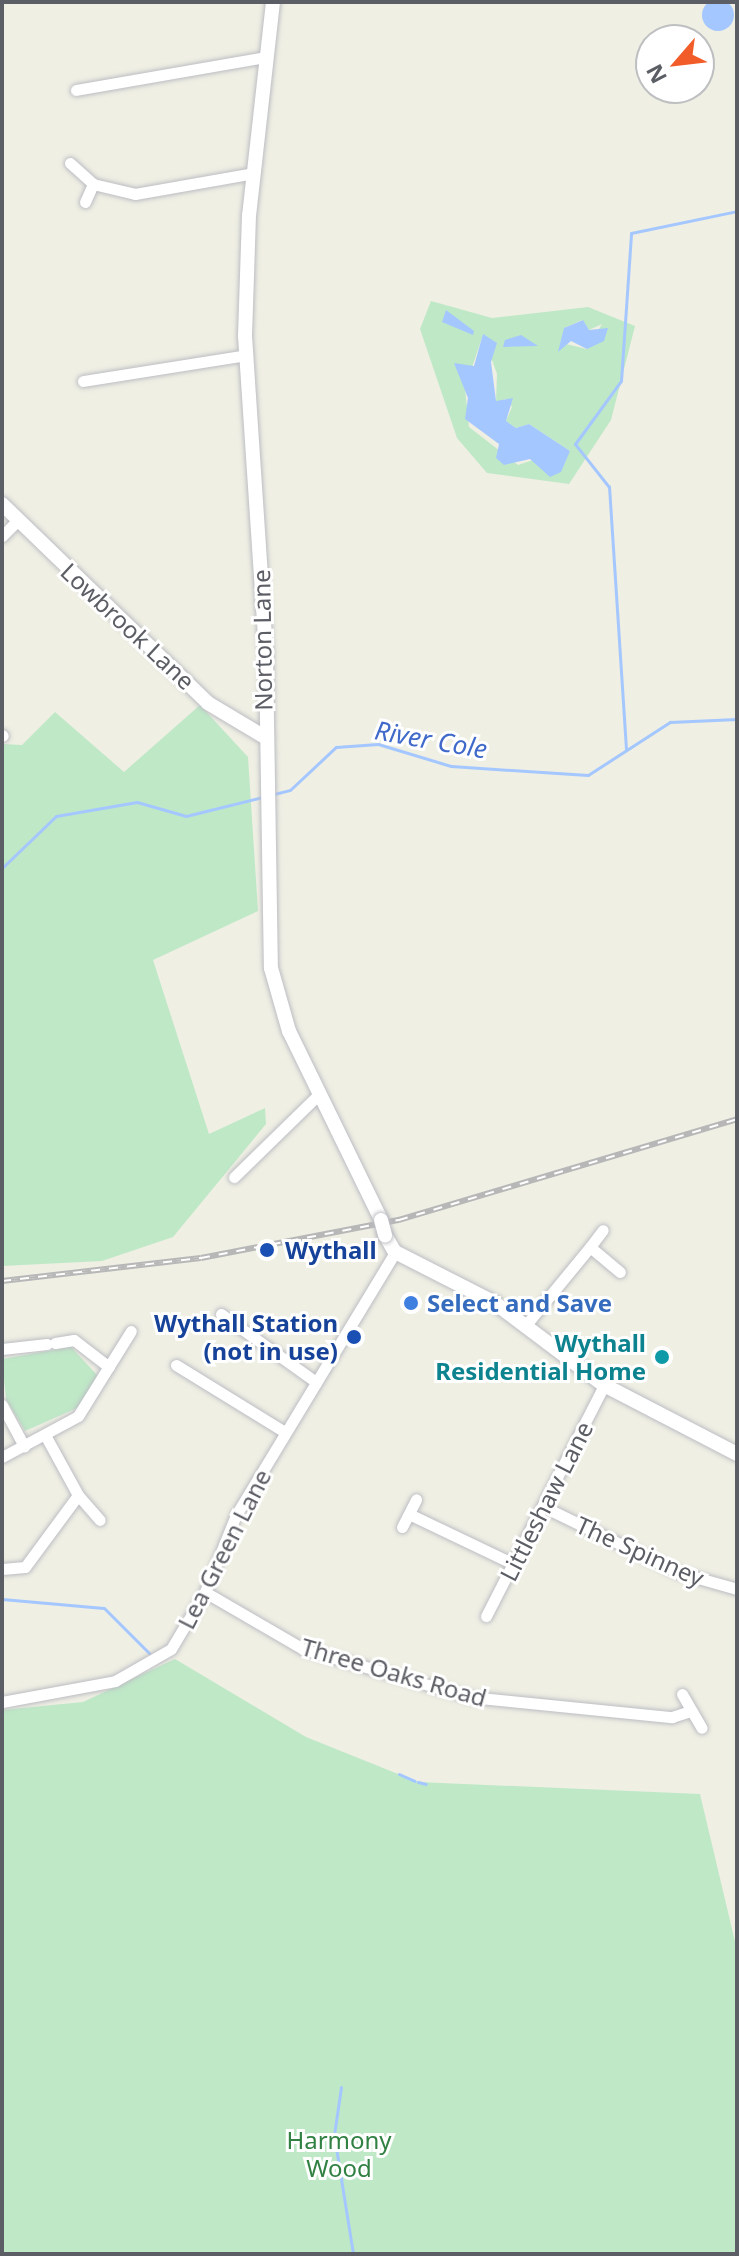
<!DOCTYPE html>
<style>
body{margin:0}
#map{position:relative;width:739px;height:2256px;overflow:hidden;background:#efefe4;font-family:"Noto Sans",sans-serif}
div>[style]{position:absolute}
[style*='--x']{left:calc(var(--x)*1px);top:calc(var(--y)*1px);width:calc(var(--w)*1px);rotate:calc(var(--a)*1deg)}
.green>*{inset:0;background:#bfe8c7}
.water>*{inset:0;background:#a4c7ff}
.round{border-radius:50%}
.stream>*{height:3px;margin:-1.5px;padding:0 1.5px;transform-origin:1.5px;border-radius:1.5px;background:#a4c7ff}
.roads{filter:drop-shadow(0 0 2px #bcbdc3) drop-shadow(0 0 2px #bcbdc3)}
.minor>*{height:11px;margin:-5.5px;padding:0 5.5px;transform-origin:5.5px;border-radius:5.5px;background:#fff}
.tertiary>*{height:14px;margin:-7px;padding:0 7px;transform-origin:7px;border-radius:7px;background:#fff}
.rail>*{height:6px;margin-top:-3px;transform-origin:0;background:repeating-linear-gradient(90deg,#fff 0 9px,#b7b7b8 0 18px);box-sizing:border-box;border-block:2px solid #b7b7b8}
.bridges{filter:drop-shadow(0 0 2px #bcbdc3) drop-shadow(0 0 2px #bcbdc3)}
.tertiary-bridge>*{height:14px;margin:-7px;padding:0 7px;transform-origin:7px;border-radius:7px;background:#fff}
.dots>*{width:22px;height:22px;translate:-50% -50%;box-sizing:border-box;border:4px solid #fff;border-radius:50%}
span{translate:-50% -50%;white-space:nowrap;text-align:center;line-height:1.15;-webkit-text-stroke:6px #fff;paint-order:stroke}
.street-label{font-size:24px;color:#5c5e65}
.transit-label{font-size:24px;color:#164399;font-weight:700}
.left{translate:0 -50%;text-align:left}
.right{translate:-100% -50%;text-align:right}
.shop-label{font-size:24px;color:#366cbe;font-weight:700}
.culture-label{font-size:24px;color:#0d838f;font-weight:700}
.park-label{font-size:24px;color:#308142}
.water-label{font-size:26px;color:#406ac9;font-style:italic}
.frame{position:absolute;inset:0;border:4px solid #5c5e65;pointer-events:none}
.north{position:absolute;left:635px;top:24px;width:80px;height:80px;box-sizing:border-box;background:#fff;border:2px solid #bebfc1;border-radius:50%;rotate:242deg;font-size:22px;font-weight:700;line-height:32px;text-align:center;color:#5c5e65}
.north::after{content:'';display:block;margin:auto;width:28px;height:36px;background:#f25c28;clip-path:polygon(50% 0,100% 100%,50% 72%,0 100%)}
</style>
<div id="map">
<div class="green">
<i style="clip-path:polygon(evenodd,431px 301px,492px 318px,588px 307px,635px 326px,611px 420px,569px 484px,487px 473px,457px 438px,420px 329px,431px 301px,582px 320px,589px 330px,602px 324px,587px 349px,566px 344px,564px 328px,582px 320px,431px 301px,483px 335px,497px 374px,496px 402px,506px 399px,512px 407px,506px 421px,516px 428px,529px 424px,570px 451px,540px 468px,533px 460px,518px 465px,469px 427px,465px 388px,483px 335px)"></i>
<i style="clip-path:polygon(200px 705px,248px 757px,258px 911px,153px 960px,209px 1134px,265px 1108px,266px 1124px,173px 1237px,102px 1261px,2px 1266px,2px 744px,22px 745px,55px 712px,124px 772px)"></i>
<i style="clip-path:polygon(71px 1347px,98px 1376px,77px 1408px,25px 1431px,6px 1399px,2px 1359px)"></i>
<i style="clip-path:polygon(175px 1659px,306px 1737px,418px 1782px,700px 1794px,737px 1950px,737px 2254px,2px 2254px,2px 1710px,83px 1702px)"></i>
</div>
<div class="water">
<i class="round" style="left:702px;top:-1px;width:32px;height:32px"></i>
<i style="clip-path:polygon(446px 310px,474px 331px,473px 335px,442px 322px)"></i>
<i style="clip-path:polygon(583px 320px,589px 330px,608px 328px,604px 341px,587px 349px,571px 341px,558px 352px,564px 328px)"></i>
<i style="clip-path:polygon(483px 334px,497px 343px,491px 362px,496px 401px,513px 398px,506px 421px,516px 428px,529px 424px,570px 451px,561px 472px,550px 477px,530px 459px,504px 465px,496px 458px,499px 444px,465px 419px,468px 398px,454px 363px,474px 366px)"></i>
<i style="clip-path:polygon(521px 335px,538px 346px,503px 347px,505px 340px)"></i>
</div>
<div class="stream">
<i style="--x:626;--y:749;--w:263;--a:-93.7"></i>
<i style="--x:609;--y:487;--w:55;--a:-128.3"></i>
<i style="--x:575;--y:444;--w:78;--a:-53.9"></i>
<i style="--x:621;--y:381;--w:148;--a:-86.1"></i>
<i style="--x:631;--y:233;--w:108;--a:-11.7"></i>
<i style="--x:274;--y:794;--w:16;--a:-14"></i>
<i style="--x:290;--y:790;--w:63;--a:-43.1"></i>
<i style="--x:336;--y:747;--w:42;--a:-4.1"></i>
<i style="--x:378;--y:744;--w:76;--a:16.8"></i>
<i style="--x:451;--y:766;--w:137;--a:3.8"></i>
<i style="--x:588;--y:775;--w:98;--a:-32.9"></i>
<i style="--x:670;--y:722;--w:67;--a:-2.6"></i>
<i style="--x:2;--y:868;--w:75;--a:-43.9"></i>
<i style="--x:56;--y:816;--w:82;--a:-9.8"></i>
<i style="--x:137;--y:802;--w:51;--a:15.9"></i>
<i style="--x:186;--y:816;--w:79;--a:-13.9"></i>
<i style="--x:2;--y:1599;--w:102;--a:5"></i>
<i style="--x:104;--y:1608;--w:64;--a:45"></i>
<i style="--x:399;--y:1774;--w:17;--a:24"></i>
<i style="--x:418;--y:1782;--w:8;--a:14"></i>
<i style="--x:341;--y:2087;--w:49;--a:98.3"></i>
<i style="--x:334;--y:2135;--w:121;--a:80.9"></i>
</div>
<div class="roads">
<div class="minor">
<i style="--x:76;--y:90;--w:192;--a:-9.9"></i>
<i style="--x:70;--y:163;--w:31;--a:42"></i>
<i style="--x:93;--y:184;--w:43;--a:13.4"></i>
<i style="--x:135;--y:194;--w:121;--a:-10"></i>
<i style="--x:85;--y:202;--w:20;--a:-66"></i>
<i style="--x:83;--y:381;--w:166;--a:-9"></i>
<i style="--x:2;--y:536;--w:23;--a:-45"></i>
<i style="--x:2;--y:735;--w:1;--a:45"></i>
<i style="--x:234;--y:1177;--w:120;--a:-44.3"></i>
<i style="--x:590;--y:1247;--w:21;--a:-53"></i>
<i style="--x:221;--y:1314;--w:117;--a:35.6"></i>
<i style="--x:525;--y:1326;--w:102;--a:-50.6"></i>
<i style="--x:590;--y:1247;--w:39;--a:40"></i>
<i style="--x:55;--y:1343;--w:19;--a:-9"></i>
<i style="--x:74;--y:1340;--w:44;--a:37.6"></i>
<i style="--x:2;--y:1349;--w:45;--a:-6.3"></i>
<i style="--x:176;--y:1365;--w:128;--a:31.6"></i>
<i style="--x:2;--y:1405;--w:47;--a:61.8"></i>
<i style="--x:2;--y:1457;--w:86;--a:-28.3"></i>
<i style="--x:78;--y:1416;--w:100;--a:-58.1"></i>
<i style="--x:78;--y:1495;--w:33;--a:49"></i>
<i style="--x:544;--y:1507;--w:148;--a:26"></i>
<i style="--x:677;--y:1572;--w:62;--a:15.8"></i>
<i style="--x:409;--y:1514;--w:116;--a:25.5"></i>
<i style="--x:402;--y:1527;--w:31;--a:-63"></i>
<i style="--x:2;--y:1569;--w:23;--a:-5"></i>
<i style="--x:25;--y:1567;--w:89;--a:-53.6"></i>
<i style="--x:78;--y:1495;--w:68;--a:-118.8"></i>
<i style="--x:205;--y:1592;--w:113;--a:30.2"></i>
<i style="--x:303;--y:1649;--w:174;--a:16"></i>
<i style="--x:470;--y:1697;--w:203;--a:5.7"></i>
<i style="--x:672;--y:1717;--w:20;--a:-18"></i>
<i style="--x:486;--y:1616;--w:259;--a:-62.9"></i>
<i style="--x:682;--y:1694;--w:39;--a:60"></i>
<i style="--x:2;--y:1702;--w:115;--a:-10.5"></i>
<i style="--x:115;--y:1681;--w:64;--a:-29.7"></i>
<i style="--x:171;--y:1649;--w:66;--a:-59.2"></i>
<i style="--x:205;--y:1592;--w:83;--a:-68.1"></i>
<i style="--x:236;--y:1515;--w:307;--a:-58.8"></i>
</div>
<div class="tertiary">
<i style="--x:273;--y:2;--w:214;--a:96.4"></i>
<i style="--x:249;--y:215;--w:121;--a:91.9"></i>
<i style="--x:245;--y:336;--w:321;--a:86.2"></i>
<i style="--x:266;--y:656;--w:312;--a:89.1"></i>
<i style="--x:271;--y:968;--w:66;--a:74.1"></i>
<i style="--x:289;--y:1031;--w:210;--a:64"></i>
<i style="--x:2;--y:504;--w:286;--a:44"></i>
<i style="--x:208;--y:703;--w:64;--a:31"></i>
<i style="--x:385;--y:1235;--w:20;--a:60"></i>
<i style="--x:395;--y:1252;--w:112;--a:27"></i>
<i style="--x:495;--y:1303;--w:136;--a:37"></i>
<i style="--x:604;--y:1385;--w:150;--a:27.4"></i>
</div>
</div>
<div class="rail">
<i style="--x:2;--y:1281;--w:200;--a:-6.6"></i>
<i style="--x:201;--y:1258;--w:202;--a:-10.9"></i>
<i style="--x:399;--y:1220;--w:353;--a:-16.6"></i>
</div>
<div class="bridges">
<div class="tertiary-bridge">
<i style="--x:381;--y:1220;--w:16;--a:75"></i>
</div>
</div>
<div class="dots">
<i style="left:267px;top:1250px;background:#1a4fb4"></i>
<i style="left:411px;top:1303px;background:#3f7fe0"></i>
<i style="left:354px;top:1337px;background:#1a4fb4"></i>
<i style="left:662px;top:1357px;background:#0f9aa8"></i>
</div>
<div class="street-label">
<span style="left:128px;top:626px;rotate:43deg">Lowbrook Lane</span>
<span style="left:262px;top:640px;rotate:-91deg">Norton Lane</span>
<span style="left:546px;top:1501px;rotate:-63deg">Littleshaw Lane</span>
<span style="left:224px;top:1549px;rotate:-63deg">Lea Green Lane</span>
<span style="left:640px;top:1551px;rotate:24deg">The Spinney</span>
<span style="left:394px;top:1672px;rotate:16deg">Three Oaks Road</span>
</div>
<div class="transit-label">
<span class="left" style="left:285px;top:1250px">Wythall</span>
<span class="right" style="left:338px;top:1337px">Wythall Station<br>(not in use)</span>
</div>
<div class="shop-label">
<span class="left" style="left:427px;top:1303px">Select and Save</span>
</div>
<div class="culture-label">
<span class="right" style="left:646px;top:1357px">Wythall<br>Residential Home</span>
</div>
<div class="park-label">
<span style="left:339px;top:2154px">Harmony<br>Wood</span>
</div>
<div class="water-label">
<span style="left:431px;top:740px;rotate:10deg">River Cole</span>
</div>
<div class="frame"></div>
<div class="north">N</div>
</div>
